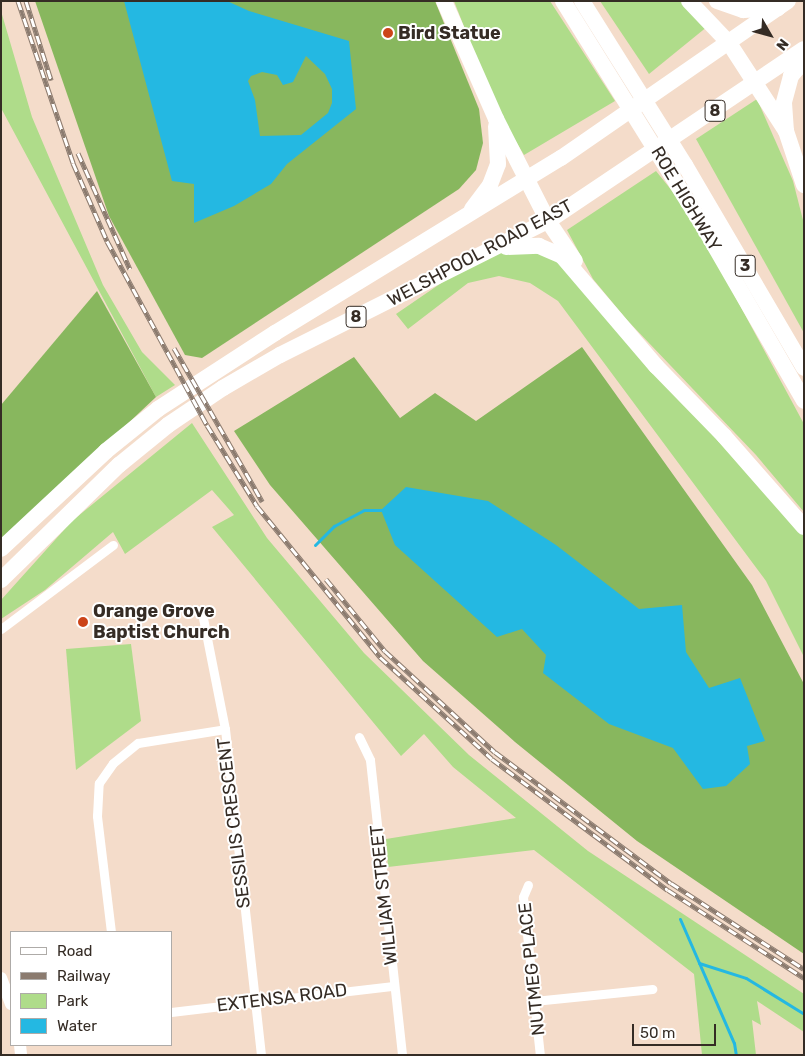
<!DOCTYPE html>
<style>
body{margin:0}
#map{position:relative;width:805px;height:1056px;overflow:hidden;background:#f4dcca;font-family:Rubik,sans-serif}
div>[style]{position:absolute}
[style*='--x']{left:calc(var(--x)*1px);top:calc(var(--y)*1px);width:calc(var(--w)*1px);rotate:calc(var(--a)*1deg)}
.green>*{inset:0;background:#afdc8a}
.forest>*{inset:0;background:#88b75e}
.water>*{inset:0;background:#24b8e2}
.stream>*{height:3px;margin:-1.5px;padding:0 1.5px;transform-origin:1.5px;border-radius:1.5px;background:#24b8e2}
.street>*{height:9px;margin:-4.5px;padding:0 4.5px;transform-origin:4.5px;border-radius:4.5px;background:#fff}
.secondary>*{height:12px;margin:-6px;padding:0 6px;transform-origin:6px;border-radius:6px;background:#fff}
.highway>*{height:16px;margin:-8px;padding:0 8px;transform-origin:8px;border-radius:8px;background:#fff}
.rail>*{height:5px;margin-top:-2.5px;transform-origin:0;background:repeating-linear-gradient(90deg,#fff 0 9px,#8b7b6f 0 18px);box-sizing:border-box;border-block:1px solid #8b7b6f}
.dots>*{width:14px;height:14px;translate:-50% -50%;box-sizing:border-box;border:2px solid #fff;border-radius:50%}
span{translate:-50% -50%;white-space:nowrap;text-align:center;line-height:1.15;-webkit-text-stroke:4px #fff;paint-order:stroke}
.shield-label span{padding:1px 4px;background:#fff;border:1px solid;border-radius:4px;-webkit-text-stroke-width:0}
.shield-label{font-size:16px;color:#352c25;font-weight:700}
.poi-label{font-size:18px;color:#352c25;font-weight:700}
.left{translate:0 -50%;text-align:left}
.street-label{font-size:18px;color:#352c25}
.frame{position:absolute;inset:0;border:2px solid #352c25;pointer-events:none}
.legend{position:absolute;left:10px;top:931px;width:162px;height:115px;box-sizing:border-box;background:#fff;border:1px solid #aeaba8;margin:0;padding:6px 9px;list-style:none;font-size:15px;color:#352c25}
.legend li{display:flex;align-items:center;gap:10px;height:25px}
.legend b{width:25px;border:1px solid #aeaba8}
.north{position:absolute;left:745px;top:10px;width:50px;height:50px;-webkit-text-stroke:4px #fff;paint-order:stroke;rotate:128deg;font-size:14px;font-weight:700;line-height:20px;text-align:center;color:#352c25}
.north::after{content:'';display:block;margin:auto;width:18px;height:22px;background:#352c25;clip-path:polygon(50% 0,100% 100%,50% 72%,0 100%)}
.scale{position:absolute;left:632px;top:1024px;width:84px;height:22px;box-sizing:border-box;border:2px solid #352c25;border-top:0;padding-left:6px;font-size:15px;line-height:18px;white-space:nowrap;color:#352c25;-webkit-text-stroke:4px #fff;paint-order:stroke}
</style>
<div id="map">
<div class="green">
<i style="clip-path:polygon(454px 1px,550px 1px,615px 101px,524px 155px,495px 106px)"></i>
<i style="clip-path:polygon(600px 1px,683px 1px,708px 26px,649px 74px)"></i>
<i style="clip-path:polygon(1px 11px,32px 117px,103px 285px,142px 352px,175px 385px,156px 397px,1px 108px)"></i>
<i style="clip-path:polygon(757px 99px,793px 181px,804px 224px,804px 333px,696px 139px)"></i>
<i style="clip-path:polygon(656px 171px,681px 202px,723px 274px,804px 424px,804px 512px,756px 455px,627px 320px,593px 279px,567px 230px)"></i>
<i style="clip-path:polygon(491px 249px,551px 249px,804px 527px,804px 657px,766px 581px,558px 301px,530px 283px,499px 276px,468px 283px,408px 329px,396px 314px)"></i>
<i style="clip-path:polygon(192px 423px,267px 538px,364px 653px,469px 755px,588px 851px,804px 994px,804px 1032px,757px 1001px,761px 1025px,752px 1020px,756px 1055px,702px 1055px,694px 974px,534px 850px,388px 867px,386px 839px,516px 818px,453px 767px,424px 734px,401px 756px,212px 527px,234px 515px,212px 490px,125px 554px,113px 532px,45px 590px,1px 619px,1px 600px,72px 521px)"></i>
<i style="clip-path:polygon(131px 644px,141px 721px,76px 770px,66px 649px)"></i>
</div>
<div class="forest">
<i style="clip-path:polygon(35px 1px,435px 1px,479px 109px,483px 143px,476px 170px,459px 189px,202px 358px,185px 355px,109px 216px)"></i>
<i style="clip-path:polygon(97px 291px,156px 397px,1px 543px,1px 405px)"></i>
<i style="clip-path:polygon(582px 347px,752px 585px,804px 684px,804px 954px,637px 841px,515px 742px,423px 661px,270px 485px,234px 431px,354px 357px,400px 418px,435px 393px,476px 421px)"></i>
</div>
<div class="water">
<i style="clip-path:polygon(evenodd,124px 1px,227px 1px,249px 11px,349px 41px,356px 109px,287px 164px,271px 184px,234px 206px,194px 223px,194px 184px,172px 181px,124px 1px,306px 56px,325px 74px,332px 89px,332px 103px,328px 113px,301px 135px,260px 136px,255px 100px,248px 81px,251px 76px,262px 72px,277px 75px,283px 85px,293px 82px,306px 56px)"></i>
<i style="clip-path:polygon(406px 487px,488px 501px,556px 545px,639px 609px,682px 605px,686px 652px,709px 688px,740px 678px,765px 741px,747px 746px,750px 764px,726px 786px,703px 789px,673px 748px,609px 724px,543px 673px,546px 655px,522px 629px,497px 637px,395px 545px,381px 510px)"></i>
</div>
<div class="stream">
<i style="--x:315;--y:545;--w:27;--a:-45"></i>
<i style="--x:334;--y:526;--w:34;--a:-28"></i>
<i style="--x:364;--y:510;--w:17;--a:0"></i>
<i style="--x:680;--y:919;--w:135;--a:66.5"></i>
<i style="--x:734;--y:1043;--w:12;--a:81"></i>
<i style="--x:699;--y:963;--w:49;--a:17.7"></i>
<i style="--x:746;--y:978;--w:68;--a:31.8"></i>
</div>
<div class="street">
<i style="--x:203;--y:618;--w:113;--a:78.8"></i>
<i style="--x:225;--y:729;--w:328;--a:83.7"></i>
<i style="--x:1;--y:629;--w:140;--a:-36.9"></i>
<i style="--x:359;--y:737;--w:25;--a:64"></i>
<i style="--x:370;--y:760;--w:297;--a:83.8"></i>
<i style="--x:528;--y:885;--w:13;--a:113"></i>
<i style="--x:523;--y:897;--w:159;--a:83.9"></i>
<i style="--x:111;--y:932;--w:117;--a:-96.9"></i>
<i style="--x:97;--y:816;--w:33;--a:-87"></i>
<i style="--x:99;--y:783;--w:24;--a:-55"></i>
<i style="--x:113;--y:763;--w:32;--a:-39"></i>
<i style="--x:138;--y:743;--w:88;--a:-9.1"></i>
<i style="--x:534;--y:1001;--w:119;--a:-5.8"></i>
<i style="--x:171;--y:1012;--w:224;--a:-6.7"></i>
</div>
<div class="secondary">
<i style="--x:1;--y:978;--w:28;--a:69"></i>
<i style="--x:20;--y:1045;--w:10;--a:84"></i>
</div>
<div class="highway">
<i style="--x:444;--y:1;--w:129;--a:66.2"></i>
<i style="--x:496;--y:119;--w:114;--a:63"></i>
<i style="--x:548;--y:221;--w:48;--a:56"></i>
<i style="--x:563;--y:1;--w:263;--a:58.1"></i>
<i style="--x:702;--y:224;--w:204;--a:60"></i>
<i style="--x:582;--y:1;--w:194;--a:57.9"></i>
<i style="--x:685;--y:165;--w:235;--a:59.6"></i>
<i style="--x:689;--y:1;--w:58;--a:46.4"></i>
<i style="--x:729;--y:43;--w:105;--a:57.1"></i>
<i style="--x:717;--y:1;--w:28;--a:19"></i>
<i style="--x:743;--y:10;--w:35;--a:-3"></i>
<i style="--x:804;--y:61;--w:20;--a:131"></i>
<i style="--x:791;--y:76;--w:28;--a:105"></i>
<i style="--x:784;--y:103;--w:28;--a:86"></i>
<i style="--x:786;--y:131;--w:57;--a:71.6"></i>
<i style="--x:472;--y:209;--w:30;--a:-53"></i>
<i style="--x:490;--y:185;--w:22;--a:-69"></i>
<i style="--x:498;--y:164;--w:38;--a:-93"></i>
<i style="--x:506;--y:247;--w:33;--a:-2"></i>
<i style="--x:539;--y:246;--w:25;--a:23"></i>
<i style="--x:562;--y:256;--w:145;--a:49.5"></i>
<i style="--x:656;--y:366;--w:98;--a:45.8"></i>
<i style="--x:724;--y:436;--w:121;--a:48.7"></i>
<i style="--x:1;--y:549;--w:144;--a:-43"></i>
<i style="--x:106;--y:451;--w:67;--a:-38.9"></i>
<i style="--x:158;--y:409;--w:140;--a:-33"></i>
<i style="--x:275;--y:333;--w:335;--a:-31.5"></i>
<i style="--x:561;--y:158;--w:276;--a:-34.7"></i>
<i style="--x:1;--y:580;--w:165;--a:-44.3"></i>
<i style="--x:119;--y:465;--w:63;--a:-39.2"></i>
<i style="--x:168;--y:425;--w:66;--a:-33.9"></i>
<i style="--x:223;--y:388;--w:66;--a:-30.1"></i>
<i style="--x:280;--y:355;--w:300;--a:-26.6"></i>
<i style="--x:548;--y:221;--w:308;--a:-33.9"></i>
</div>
<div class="rail">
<i style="--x:18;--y:1;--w:171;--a:71.2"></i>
<i style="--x:73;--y:163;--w:85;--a:66.4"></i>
<i style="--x:107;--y:241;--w:209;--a:61.5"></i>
<i style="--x:207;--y:425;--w:95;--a:58.3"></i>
<i style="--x:257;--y:506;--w:195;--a:50.8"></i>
<i style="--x:380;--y:657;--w:151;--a:42.3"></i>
<i style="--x:492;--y:759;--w:219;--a:36.7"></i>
<i style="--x:668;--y:890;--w:162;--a:32.9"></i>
<i style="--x:26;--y:1;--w:83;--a:72.4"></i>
<i style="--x:78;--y:153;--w:127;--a:65.9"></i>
<i style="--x:174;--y:348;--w:177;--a:60.1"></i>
<i style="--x:326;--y:579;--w:93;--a:50.7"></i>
<i style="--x:385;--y:651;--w:149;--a:42.6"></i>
<i style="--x:495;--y:752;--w:219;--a:36.7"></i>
<i style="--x:671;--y:883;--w:158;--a:32.9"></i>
</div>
<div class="dots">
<i style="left:388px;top:33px;background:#cc4419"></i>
<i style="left:83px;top:622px;background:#cc4419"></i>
</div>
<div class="shield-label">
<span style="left:715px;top:111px">8</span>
<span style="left:745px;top:266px">3</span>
<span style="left:356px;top:317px">8</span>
</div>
<div class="poi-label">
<span class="left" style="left:398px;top:33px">Bird Statue</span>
<span class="left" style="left:93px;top:622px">Orange Grove<br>Baptist Church</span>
</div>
<div class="street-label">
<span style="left:686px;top:199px;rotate:59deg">ROE HIGHWAY</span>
<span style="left:480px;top:253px;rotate:-28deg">WELSHPOOL ROAD EAST</span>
<span style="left:234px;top:823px;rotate:-97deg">SESSILIS CRESCENT</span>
<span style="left:384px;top:895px;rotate:-96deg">WILLIAM STREET</span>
<span style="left:532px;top:969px;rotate:-96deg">NUTMEG PLACE</span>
<span style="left:282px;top:998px;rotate:-7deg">EXTENSA ROAD</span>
</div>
<div class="frame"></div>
<ul class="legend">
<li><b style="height:6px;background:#fff"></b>Road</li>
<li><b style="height:6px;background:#8b7b6f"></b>Railway</li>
<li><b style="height:14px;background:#afdc8a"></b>Park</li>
<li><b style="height:14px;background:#24b8e2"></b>Water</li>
</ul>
<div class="north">N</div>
<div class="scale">50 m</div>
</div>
